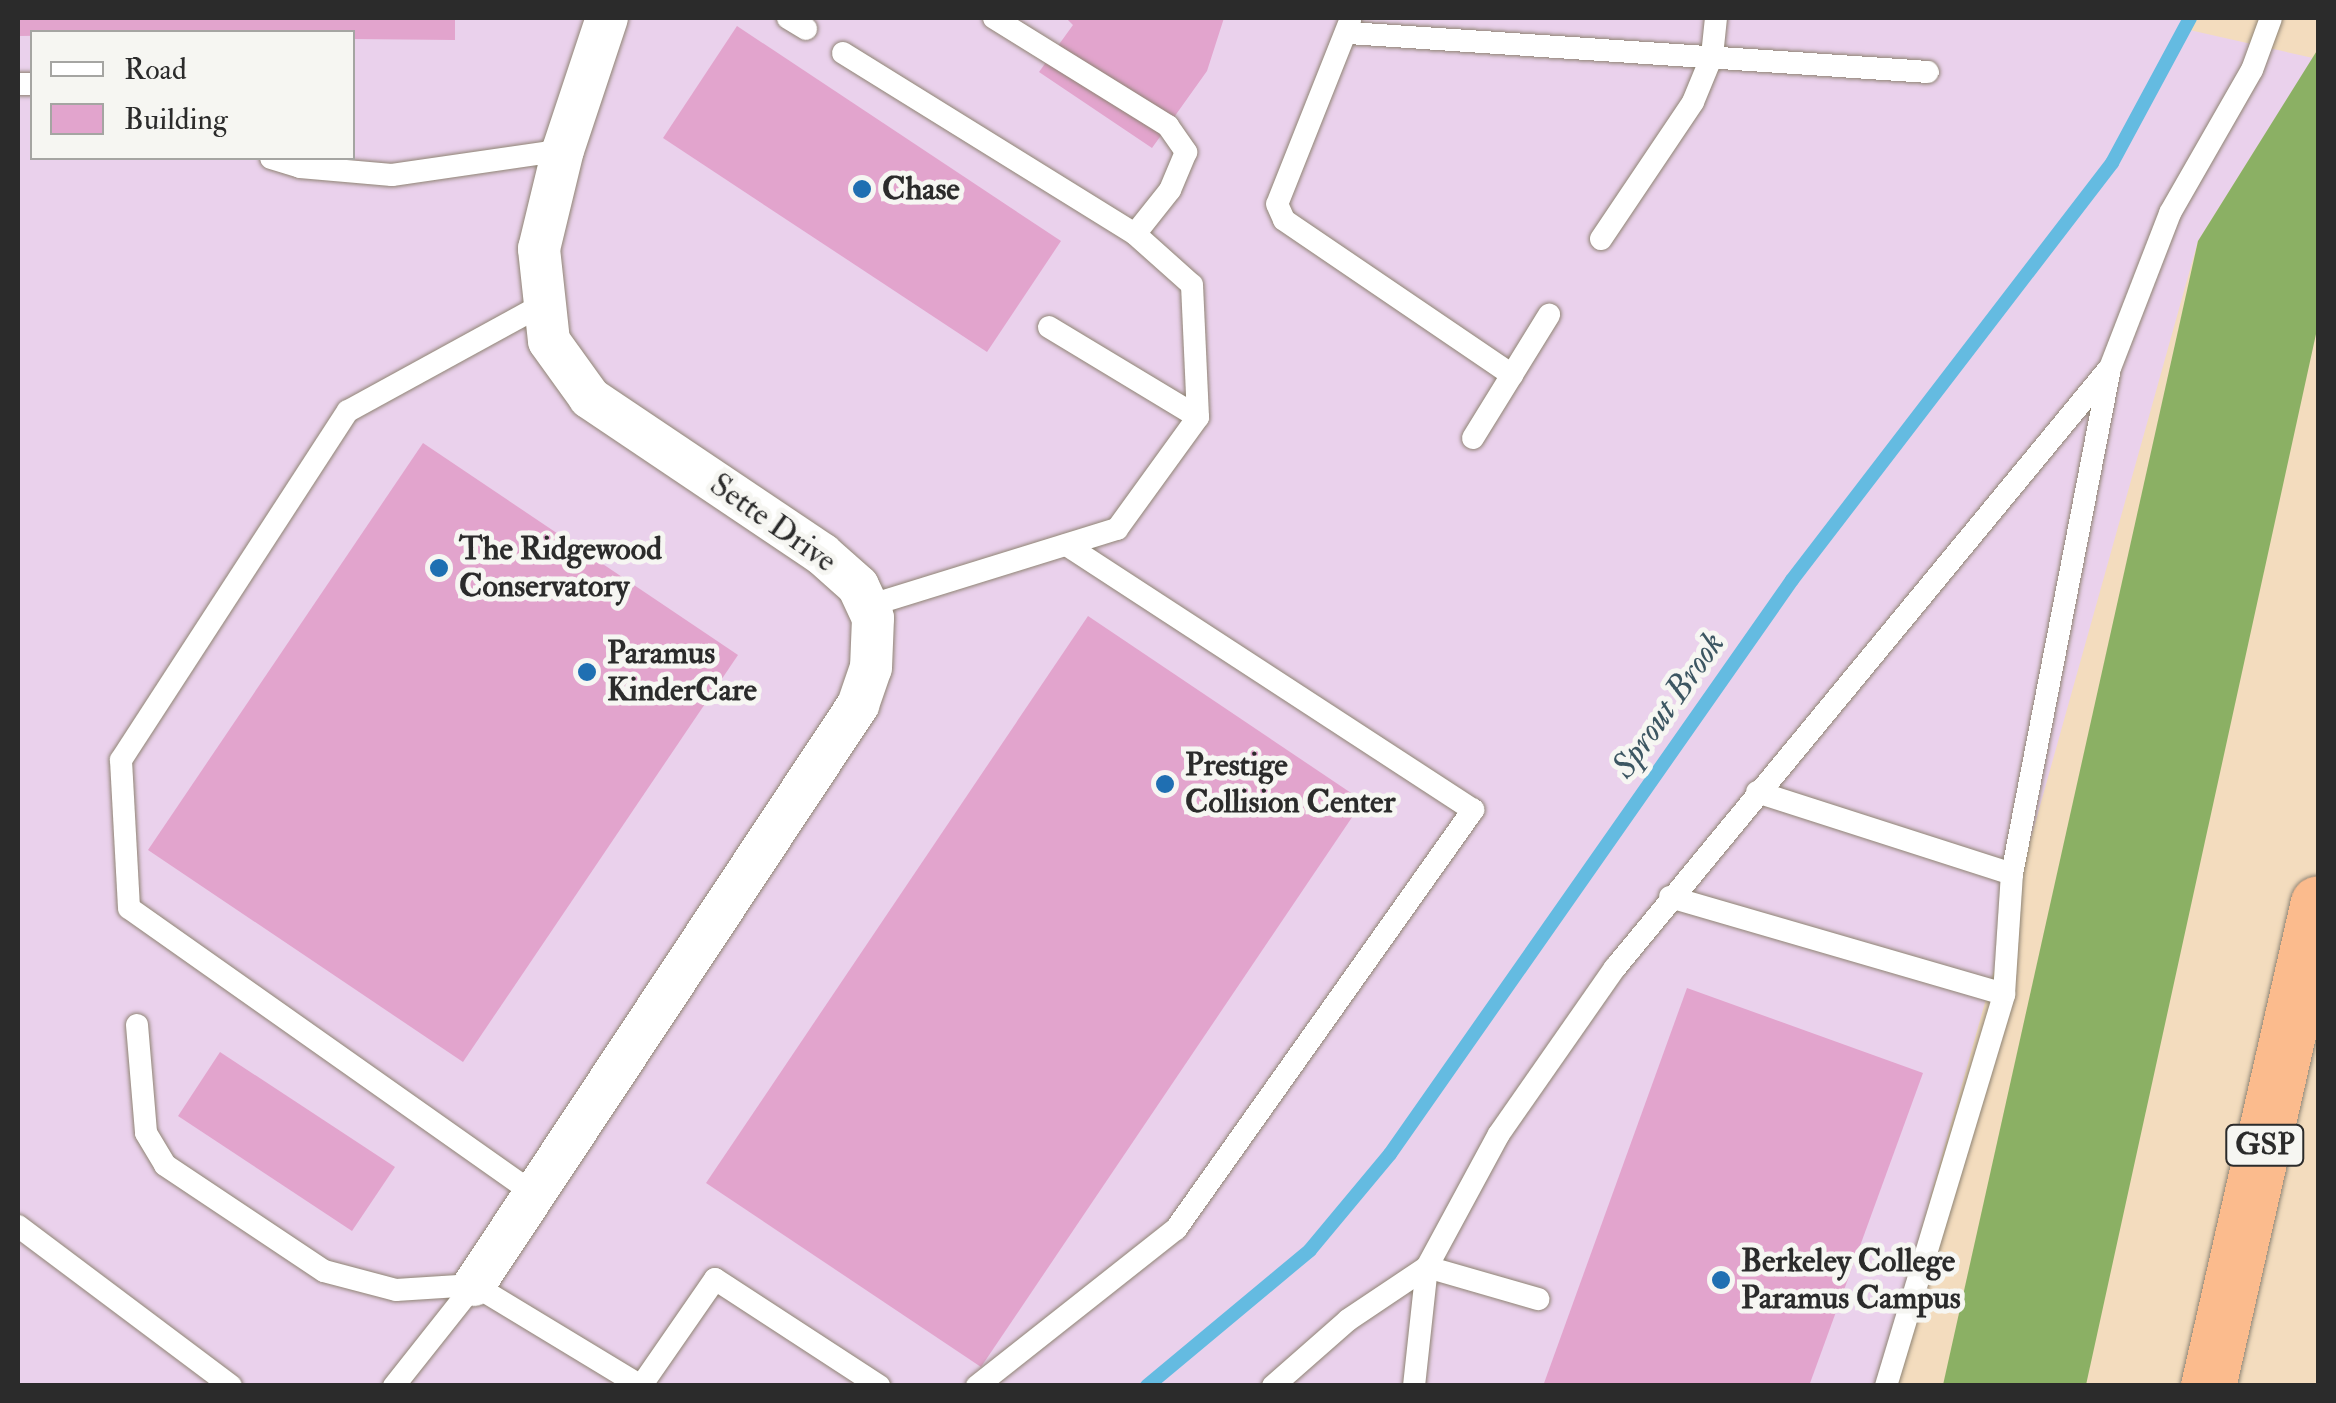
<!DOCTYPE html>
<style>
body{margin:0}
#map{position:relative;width:2336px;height:1403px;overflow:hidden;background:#f3dcbe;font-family:"IM FELL Double Pica",serif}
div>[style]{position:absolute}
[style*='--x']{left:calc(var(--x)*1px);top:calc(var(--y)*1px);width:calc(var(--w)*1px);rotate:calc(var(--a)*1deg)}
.built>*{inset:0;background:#ead1ec}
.forest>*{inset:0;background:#8bb064}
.stream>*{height:14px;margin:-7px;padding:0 7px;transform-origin:7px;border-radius:7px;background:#64bbe1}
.building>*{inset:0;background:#e2a4cd}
.roads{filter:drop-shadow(0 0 2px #8f8474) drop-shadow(0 0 2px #8f8474)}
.lane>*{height:22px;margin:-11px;padding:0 11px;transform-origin:11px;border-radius:11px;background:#fff}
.street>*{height:42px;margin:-21px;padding:0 21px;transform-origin:21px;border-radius:21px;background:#fff}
.highway>*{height:55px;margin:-27.5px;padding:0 27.5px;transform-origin:27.5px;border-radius:27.5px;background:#fbbb8d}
.dots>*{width:28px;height:28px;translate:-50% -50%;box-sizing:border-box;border:5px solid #f6f6f2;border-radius:50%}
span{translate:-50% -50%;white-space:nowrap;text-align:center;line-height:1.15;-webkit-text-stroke:10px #f6f6f2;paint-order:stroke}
.shield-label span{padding:2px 8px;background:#f6f6f2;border:2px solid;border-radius:8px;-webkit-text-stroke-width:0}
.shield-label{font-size:30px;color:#2b2b2b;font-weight:700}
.poi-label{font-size:32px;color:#2b2b2b;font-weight:700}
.left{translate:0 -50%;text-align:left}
.street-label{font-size:32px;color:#2b2b2b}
.water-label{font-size:35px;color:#3c5662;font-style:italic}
.frame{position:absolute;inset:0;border:20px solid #2b2b2b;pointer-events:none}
.legend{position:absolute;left:30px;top:30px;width:325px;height:130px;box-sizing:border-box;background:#f6f6f2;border:2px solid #a5a5a2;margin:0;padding:12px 18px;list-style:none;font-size:30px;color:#2b2b2b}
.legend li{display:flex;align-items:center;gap:20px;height:50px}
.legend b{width:50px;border:2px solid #a5a5a2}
</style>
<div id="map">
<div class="built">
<i style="clip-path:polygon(evenodd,18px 18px,2185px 18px,2185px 29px,2313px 58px,2198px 241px,1878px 1385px,1153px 1385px,1272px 1281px,1147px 1385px,18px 1385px,18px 18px,32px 32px,352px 32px,352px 158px,32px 158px,32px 32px)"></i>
</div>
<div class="forest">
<i style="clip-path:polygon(2318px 49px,2318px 325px,2086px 1385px,1943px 1385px,2198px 241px)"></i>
</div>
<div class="stream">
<i style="--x:1147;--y:1386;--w:212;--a:-39.8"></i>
<i style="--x:1310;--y:1250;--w:125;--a:-50.2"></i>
<i style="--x:1390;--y:1154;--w:701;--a:-54.99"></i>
<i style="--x:1792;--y:580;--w:526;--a:-52.5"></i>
<i style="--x:2112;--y:163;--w:165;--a:-61.7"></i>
</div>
<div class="building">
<i style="clip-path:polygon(18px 18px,455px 18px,455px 40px,352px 39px,352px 32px,18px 36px)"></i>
<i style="clip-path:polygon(1066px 18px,1224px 18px,1207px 71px,1152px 148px,1039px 72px,1073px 25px)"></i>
<i style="clip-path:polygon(737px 26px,1061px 241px,987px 352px,663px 138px)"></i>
<i style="clip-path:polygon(423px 443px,738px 655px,463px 1062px,148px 850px)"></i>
<i style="clip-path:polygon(1088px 616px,1363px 801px,981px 1367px,706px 1183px)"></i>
<i style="clip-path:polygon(1687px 988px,1923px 1073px,1809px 1386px,1543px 1386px)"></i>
<i style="clip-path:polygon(220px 1052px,395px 1167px,352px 1231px,178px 1116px)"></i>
</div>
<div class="roads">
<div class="lane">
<i style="--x:788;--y:18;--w:21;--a:31"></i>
<i style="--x:994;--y:18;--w:205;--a:31.8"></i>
<i style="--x:1168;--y:126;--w:32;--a:55"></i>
<i style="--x:1186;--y:152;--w:41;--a:112.8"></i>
<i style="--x:1170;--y:190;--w:56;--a:128.5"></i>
<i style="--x:1135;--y:234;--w:76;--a:41.8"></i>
<i style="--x:1192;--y:285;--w:132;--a:87.4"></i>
<i style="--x:1350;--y:21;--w:197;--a:111.7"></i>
<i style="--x:1277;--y:204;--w:17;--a:66"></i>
<i style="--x:1284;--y:220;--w:276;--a:34.2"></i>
<i style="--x:1349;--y:33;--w:580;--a:3.85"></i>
<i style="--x:843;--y:53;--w:344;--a:31.8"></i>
<i style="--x:18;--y:84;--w:14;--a:0"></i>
<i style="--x:271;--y:158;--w:30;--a:17"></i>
<i style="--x:300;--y:167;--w:92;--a:5"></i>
<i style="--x:392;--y:175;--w:173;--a:-8.3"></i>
<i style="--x:1601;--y:239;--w:165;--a:-56.1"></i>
<i style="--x:1693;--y:102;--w:50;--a:-67.6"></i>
<i style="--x:1712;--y:56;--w:38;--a:-84"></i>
<i style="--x:1473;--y:438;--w:145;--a:-58.3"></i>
<i style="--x:868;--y:606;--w:261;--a:-17.2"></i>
<i style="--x:1117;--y:529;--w:138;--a:-54.1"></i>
<i style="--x:1198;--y:417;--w:174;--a:-148.9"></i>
<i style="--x:1757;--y:792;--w:268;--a:17.8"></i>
<i style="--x:1670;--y:897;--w:348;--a:16.2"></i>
<i style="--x:137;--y:1025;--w:108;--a:85.2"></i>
<i style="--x:146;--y:1133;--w:37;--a:59"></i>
<i style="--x:165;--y:1165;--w:191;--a:33.7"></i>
<i style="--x:324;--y:1271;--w:74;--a:14.8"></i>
<i style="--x:396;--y:1290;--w:78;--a:-3.7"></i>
<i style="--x:474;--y:1285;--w:195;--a:31.2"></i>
<i style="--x:533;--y:1193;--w:494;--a:-144.8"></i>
<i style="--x:129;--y:908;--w:148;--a:-93.1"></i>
<i style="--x:121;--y:760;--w:416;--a:-57"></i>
<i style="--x:348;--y:411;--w:221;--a:-28.7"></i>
<i style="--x:18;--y:1226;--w:266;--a:36.9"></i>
<i style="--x:394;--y:1386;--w:129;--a:-51.6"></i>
<i style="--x:641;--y:1386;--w:130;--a:-55.3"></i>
<i style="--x:715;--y:1279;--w:196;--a:33.1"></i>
<i style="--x:977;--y:1386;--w:253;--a:-38.3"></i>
<i style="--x:1176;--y:1229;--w:514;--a:-54.67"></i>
<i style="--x:1473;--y:810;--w:485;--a:-146.9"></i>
<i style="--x:1273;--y:1386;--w:100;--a:-41.3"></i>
<i style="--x:1348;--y:1320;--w:95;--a:-33.9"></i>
<i style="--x:1427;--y:1267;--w:151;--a:-61.6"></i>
<i style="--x:1499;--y:1134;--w:203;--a:-55.1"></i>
<i style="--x:1615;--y:968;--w:775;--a:-50.5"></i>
<i style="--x:1414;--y:1386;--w:120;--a:-83.8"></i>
<i style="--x:1427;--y:1267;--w:116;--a:16.1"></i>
<i style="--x:1886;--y:1386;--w:409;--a:-73.2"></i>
<i style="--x:2004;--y:994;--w:120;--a:-86.2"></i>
<i style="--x:2012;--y:874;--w:515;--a:-79.04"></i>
<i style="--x:2110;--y:368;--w:166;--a:-68.8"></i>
<i style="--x:2170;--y:213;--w:165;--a:-60.2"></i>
<i style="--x:2252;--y:70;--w:55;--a:-69.9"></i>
</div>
<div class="street">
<i style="--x:474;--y:1285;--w:696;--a:-56.49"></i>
<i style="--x:858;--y:705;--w:39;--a:-71"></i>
<i style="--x:871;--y:668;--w:50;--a:-87.7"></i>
<i style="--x:873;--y:618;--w:35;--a:-115"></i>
<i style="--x:858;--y:586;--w:48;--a:-138.4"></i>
<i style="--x:822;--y:554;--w:280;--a:-146.1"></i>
<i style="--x:590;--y:398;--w:70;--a:-125.7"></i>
<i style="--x:549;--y:341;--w:93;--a:-96.2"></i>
<i style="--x:539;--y:249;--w:102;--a:-76.4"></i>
<i style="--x:563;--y:150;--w:139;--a:-71.6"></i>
</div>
<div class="highway">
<i style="--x:2208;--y:1386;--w:495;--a:-77.2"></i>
</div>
</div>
<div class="dots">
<i style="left:862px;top:189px;background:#1f6fb2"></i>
<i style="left:439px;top:568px;background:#1f6fb2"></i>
<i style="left:587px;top:672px;background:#1f6fb2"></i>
<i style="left:1165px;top:784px;background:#1f6fb2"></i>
<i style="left:1721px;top:1280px;background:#1f6fb2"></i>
</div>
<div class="shield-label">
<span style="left:2265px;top:1145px">GSP</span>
</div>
<div class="poi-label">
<span class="left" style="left:882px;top:189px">Chase</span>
<span class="left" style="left:459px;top:568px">The Ridgewood<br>Conservatory</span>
<span class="left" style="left:607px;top:672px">Paramus<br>KinderCare</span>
<span class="left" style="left:1185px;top:784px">Prestige<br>Collision Center</span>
<span class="left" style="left:1741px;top:1280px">Berkeley College<br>Paramus Campus</span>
</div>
<div class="street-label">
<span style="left:773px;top:523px;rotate:35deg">Sette Drive</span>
</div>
<div class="water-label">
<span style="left:1668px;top:705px;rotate:-55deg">Sprout Brook</span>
</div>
<div class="frame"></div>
<ul class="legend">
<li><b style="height:12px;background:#fff"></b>Road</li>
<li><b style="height:28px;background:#e2a4cd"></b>Building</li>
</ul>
</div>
